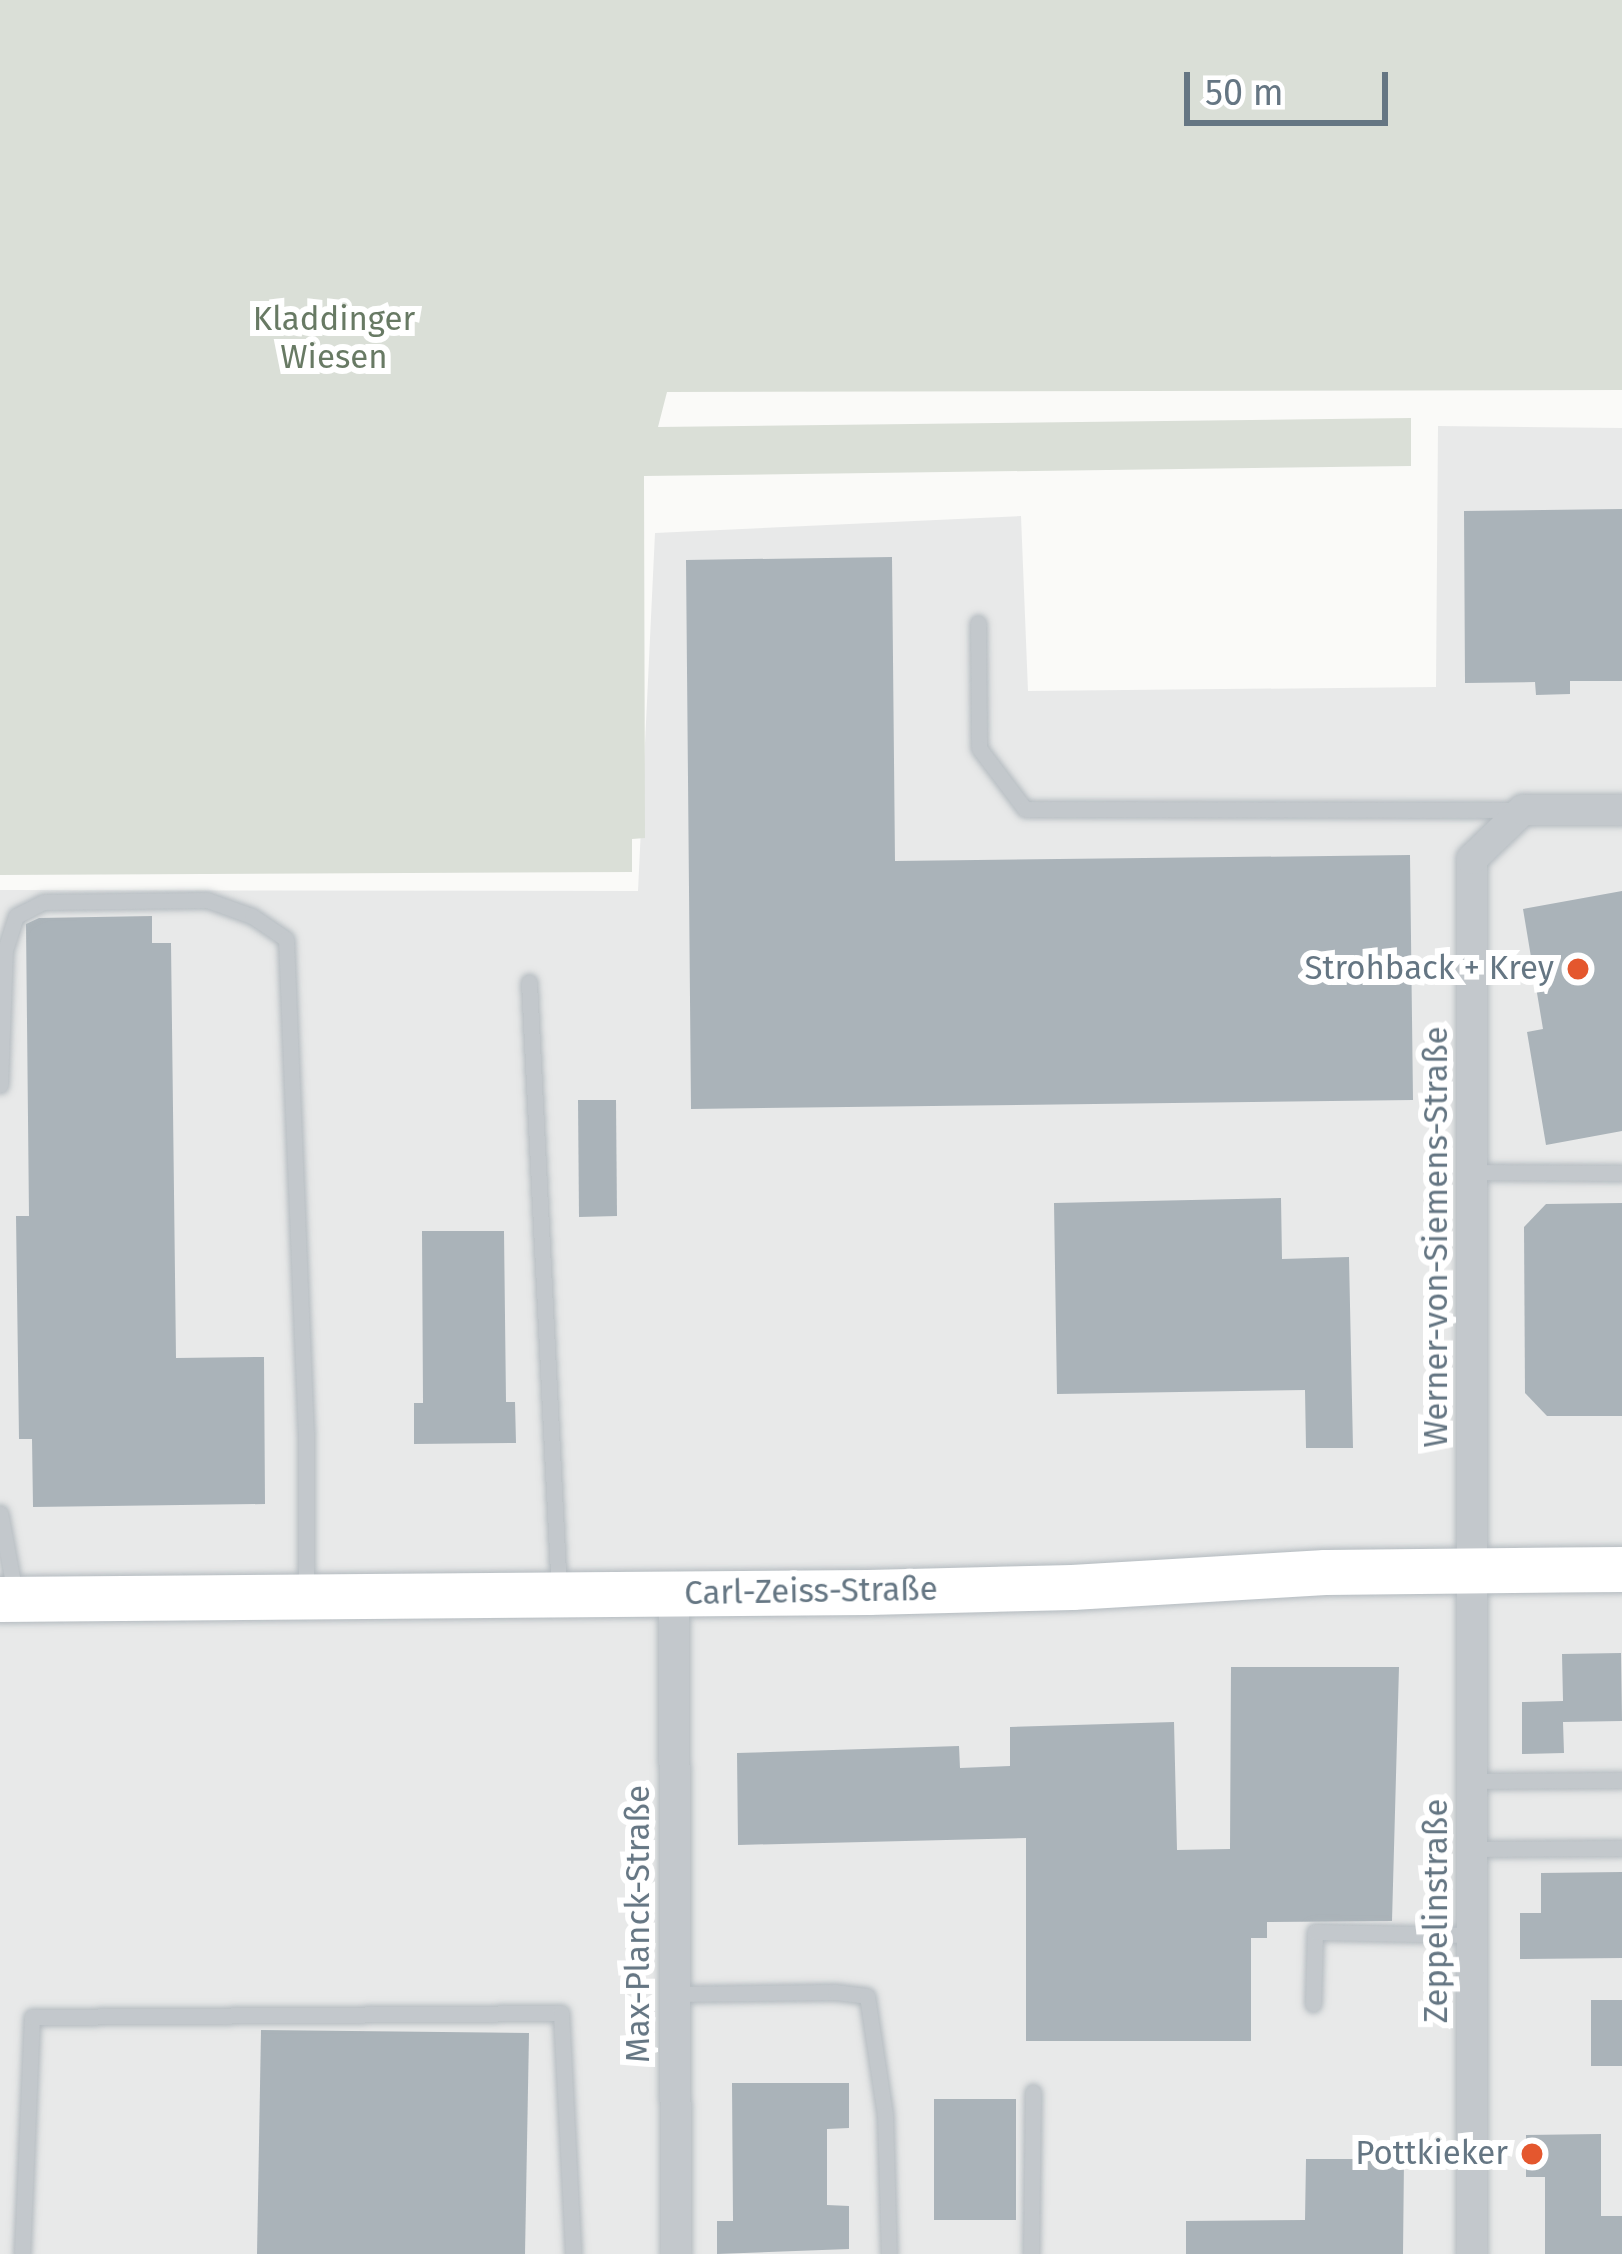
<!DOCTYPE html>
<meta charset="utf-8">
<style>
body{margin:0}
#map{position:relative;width:1622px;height:2254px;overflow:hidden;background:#fafaf8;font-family:"Fira Sans",sans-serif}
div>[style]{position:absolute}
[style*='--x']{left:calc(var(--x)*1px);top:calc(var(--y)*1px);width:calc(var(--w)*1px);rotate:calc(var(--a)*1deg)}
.built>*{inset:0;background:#e8e9e9}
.green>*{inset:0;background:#dadfd7}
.building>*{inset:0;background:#aab3b9}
.roads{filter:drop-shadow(0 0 3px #b3babf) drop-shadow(0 0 3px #b3babf)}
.lane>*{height:15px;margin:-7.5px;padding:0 7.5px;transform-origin:7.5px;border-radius:7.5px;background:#c3c8cc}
.street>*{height:30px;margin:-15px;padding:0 15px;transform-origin:15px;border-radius:15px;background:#c3c8cc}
.secondary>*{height:45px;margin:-22.5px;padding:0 22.5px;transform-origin:22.5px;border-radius:22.5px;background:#fff}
.dots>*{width:33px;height:33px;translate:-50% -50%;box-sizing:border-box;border:6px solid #fff;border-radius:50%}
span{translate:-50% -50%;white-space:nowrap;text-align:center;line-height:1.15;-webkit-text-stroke:12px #fff;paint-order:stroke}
.park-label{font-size:33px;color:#687a64}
.poi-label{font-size:33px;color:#657683}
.right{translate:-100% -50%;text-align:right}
.street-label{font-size:33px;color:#657683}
.scale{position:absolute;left:1184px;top:72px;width:204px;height:54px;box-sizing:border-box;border:6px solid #657683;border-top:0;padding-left:15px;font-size:36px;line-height:42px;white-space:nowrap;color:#657683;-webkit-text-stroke:9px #fff;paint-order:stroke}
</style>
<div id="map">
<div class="built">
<i style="clip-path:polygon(1438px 426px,1622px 428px,1622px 2254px,0 2254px,0 890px,638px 891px,655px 533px,1021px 516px,1028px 691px,1436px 687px)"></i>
</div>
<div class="green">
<i style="clip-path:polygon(0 0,1622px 0,1622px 390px,667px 392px,658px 427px,1411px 418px,1411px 466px,644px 476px,645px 838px,632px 839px,632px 872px,0 875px)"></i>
</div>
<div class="building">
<i style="clip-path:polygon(1622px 509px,1622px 681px,1570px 681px,1570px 694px,1536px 695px,1535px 682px,1465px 683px,1464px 511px)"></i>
<i style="clip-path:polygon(892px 557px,895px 861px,1410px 855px,1413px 1100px,691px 1109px,686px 560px)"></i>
<i style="clip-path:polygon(1622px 891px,1622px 1131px,1546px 1145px,1527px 1032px,1543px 1029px,1523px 909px)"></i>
<i style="clip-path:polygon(152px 916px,152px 943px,171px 943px,176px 1358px,264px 1357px,265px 1504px,33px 1507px,32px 1439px,19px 1439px,16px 1216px,29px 1216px,26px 924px,39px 918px)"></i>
<i style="clip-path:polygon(578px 1100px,616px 1100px,617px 1216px,579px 1217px)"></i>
<i style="clip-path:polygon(1281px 1198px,1282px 1259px,1349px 1257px,1353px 1448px,1306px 1448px,1305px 1390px,1057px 1394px,1054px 1203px)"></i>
<i style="clip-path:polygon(1622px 1203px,1622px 1416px,1547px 1416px,1525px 1393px,1524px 1227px,1546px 1204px)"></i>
<i style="clip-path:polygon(422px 1231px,504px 1231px,506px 1402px,515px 1402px,516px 1443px,414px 1444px,414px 1403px,423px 1403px)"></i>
<i style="clip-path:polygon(1621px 1653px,1622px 1721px,1563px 1722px,1564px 1753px,1522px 1754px,1522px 1702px,1563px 1701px,1562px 1654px)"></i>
<i style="clip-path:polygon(1231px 1667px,1399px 1667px,1392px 1921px,1267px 1922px,1267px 1938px,1251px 1938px,1251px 2041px,1026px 2041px,1026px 1838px,738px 1845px,737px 1753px,959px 1746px,960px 1768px,1010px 1766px,1010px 1727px,1174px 1722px,1177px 1850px,1230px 1849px)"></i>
<i style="clip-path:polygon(1622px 1872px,1622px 1958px,1520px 1959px,1520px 1913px,1541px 1913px,1541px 1873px)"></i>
<i style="clip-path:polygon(1591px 2000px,1622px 2000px,1622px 2066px,1591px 2066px)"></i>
<i style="clip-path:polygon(261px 2030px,529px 2033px,525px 2254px,257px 2254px)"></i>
<i style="clip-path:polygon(732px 2083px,849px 2083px,849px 2128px,827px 2129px,827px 2205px,849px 2206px,849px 2249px,717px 2254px,717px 2221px,733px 2221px)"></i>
<i style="clip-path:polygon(934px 2099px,1016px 2099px,1016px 2220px,934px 2220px)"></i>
<i style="clip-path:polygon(1601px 2134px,1601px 2216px,1622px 2216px,1622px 2254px,1545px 2254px,1545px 2177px,1526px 2177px,1526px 2135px)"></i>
<i style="clip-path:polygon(1306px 2159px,1404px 2159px,1403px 2254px,1186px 2254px,1186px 2221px,1305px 2220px)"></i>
</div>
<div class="roads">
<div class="lane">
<i style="--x:978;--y:623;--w:125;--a:89.5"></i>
<i style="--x:979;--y:748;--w:76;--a:53"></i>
<i style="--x:1025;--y:809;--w:495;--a:0.1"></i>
<i style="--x:529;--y:982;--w:612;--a:87.19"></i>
<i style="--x:0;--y:1085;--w:135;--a:-87.9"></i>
<i style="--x:5;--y:950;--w:36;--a:-72"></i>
<i style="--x:16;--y:916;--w:31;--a:-27"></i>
<i style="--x:44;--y:902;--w:163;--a:-0.7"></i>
<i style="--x:207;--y:900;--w:48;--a:19.6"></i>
<i style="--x:252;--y:916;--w:41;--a:34.1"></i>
<i style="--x:286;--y:939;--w:492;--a:87.7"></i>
<i style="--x:306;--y:1431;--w:163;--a:90"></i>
<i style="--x:1473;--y:1172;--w:149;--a:0.4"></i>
<i style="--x:0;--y:1513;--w:81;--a:79.4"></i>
<i style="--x:1473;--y:1781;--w:149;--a:-0.4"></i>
<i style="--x:1472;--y:1849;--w:150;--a:-0.4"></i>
<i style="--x:675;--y:1994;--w:160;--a:-0.7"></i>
<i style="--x:835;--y:1992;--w:32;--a:7"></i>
<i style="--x:867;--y:1996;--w:120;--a:81.4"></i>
<i style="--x:885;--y:2115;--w:139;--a:88.4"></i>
<i style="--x:1313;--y:2004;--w:72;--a:-88.4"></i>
<i style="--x:1315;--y:1932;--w:157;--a:1.1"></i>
<i style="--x:22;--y:2254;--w:237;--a:-87.6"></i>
<i style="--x:32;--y:2017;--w:529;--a:-0.43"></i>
<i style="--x:561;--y:2013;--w:241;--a:87.1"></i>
<i style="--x:1031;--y:2254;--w:162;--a:-89.3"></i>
</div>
<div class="street">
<i style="--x:674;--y:1595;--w:659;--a:89.83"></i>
<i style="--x:1472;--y:2254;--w:1395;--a:-90"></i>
<i style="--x:1472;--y:859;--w:71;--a:-43.9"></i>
<i style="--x:1523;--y:810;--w:99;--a:0"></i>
</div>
<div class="secondary">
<i style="--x:0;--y:1599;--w:868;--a:-0.46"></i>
<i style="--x:868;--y:1592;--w:204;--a:-1.4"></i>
<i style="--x:1072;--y:1587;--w:253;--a:-3.4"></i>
<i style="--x:1325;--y:1572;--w:297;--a:-0.6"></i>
</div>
</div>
<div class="dots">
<i style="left:1578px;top:969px;background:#e4572e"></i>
<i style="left:1532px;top:2154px;background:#e4572e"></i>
</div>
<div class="park-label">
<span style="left:334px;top:339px">Kladdinger<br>Wiesen</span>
</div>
<div class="poi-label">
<span class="right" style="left:1554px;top:969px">Strohback + Krey</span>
<span class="right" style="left:1508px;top:2154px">Pottkieker</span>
</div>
<div class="street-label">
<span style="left:1437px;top:1237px;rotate:-90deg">Werner-von-Siemens-Straße</span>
<span style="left:811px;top:1592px;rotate:-1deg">Carl-Zeiss-Straße</span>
<span style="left:1437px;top:1911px;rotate:-90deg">Zeppelinstraße</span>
<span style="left:639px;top:1924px;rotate:-90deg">Max-Planck-Straße</span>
</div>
<div class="scale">50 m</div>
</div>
